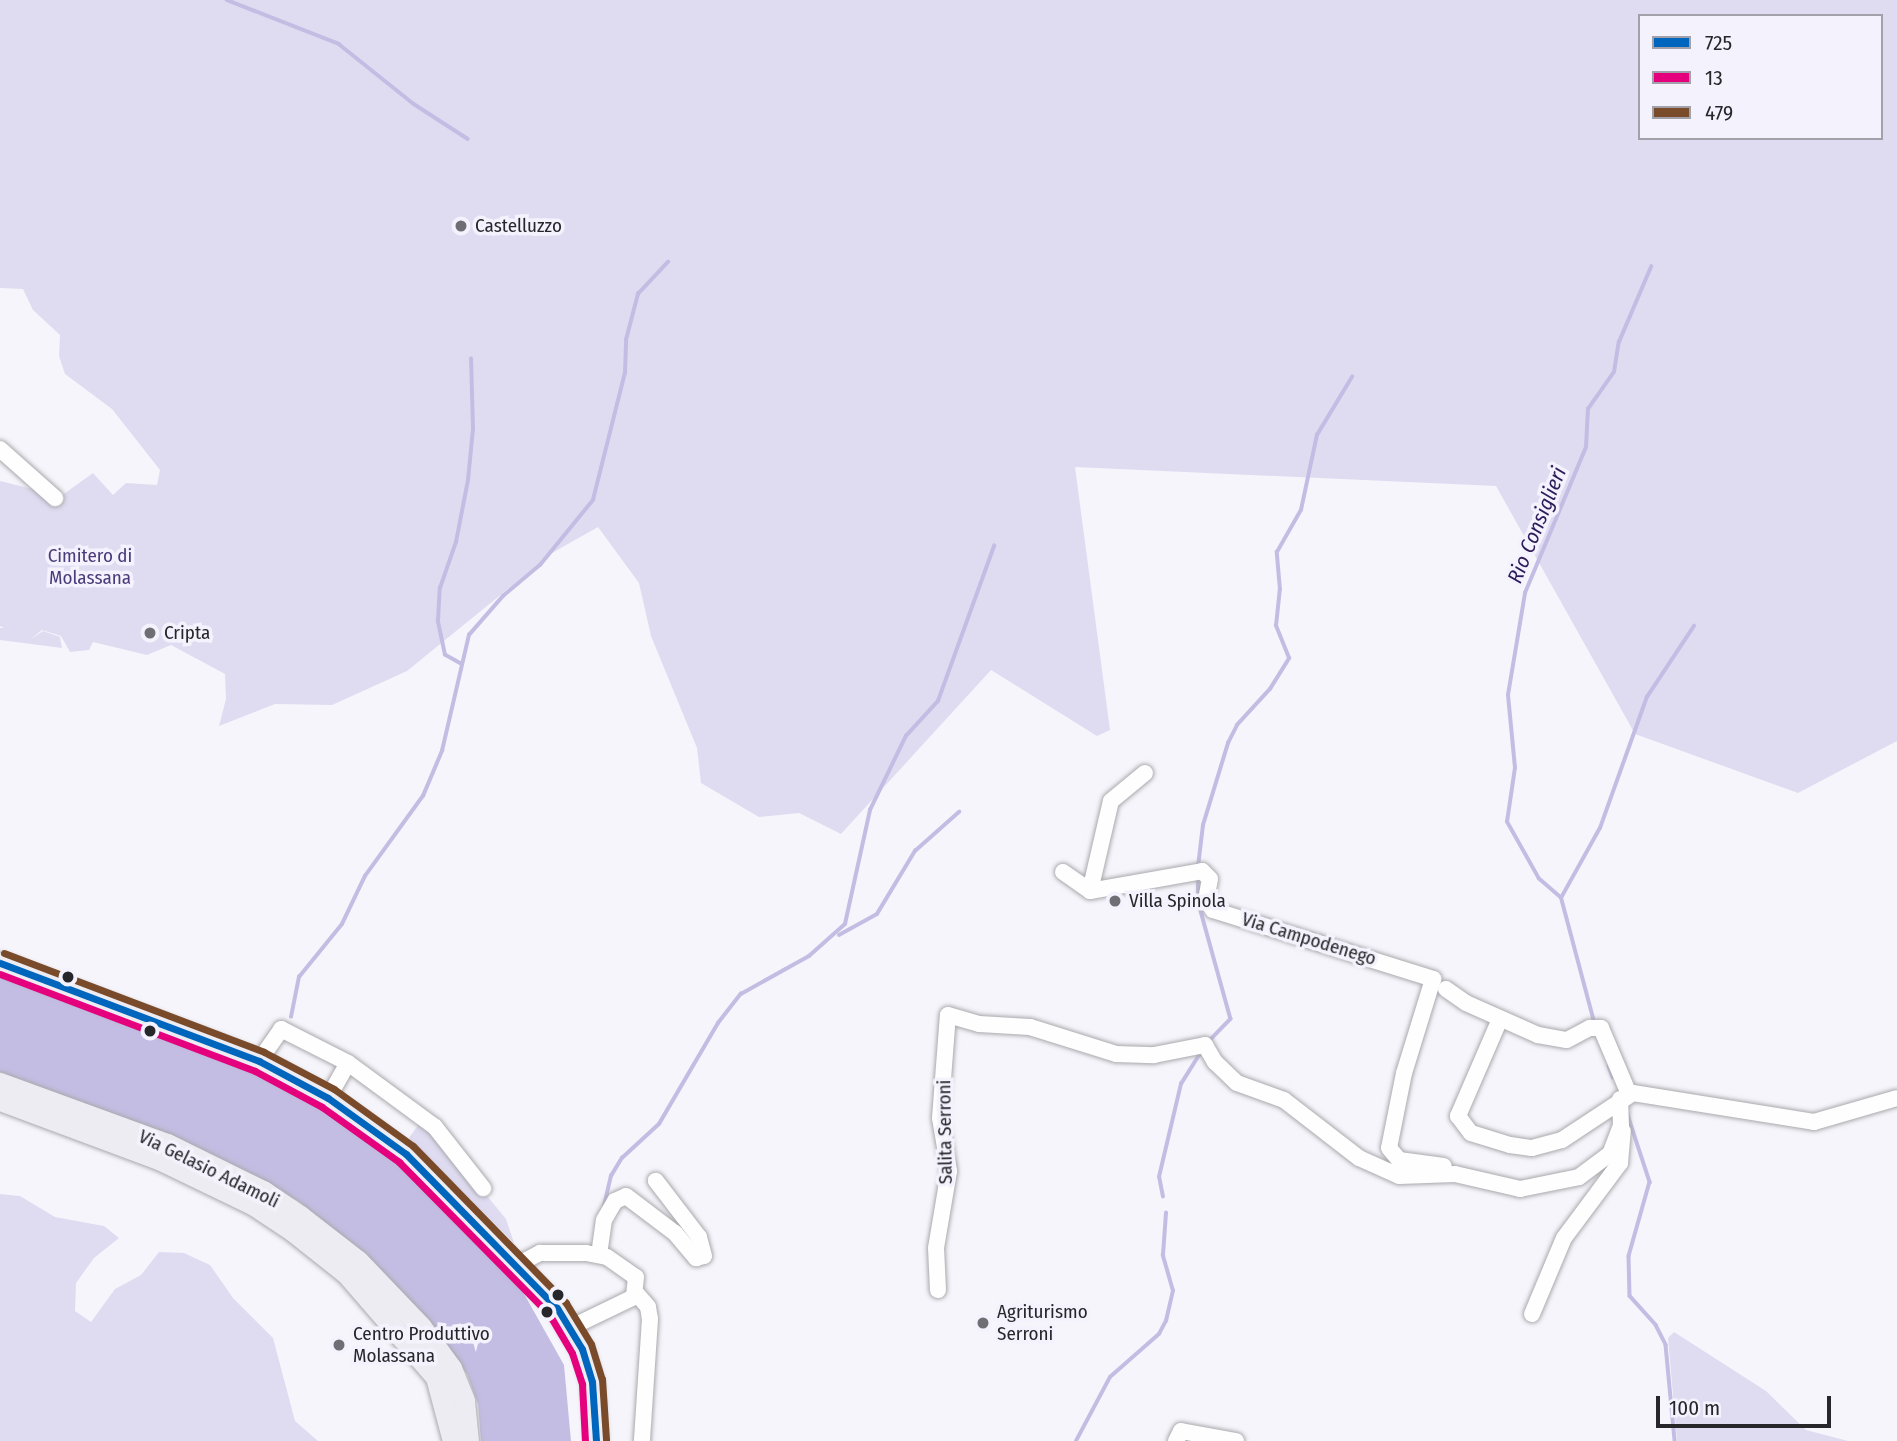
<!DOCTYPE html>
<style>
body{margin:0}
#map{position:relative;width:1897px;height:1441px;overflow:hidden;background:#f6f5fb;font-family:"Fira Sans Condensed",sans-serif}
div>[style]{position:absolute}
[style*='--x']{left:calc(var(--x)*1px);top:calc(var(--y)*1px);width:calc(var(--w)*1px);rotate:calc(var(--a)*1deg)}
.green>*{inset:0;background:#dfdcf2}
.water>*{inset:0;background:#c4bde3}
.stream>*{height:3.5px;margin:-1.75px;padding:0 1.75px;transform-origin:1.75px;border-radius:1.75px;background:#c4bde3}
.roads{filter:drop-shadow(0 0 2px #aaa9ad) drop-shadow(0 0 2px #aaa9ad)}
.minor>*{height:16px;margin:-8px;padding:0 8px;transform-origin:8px;border-radius:8px;background:#fefefe}
.major>*{height:21px;margin:-10.5px;padding:0 10.5px;transform-origin:10.5px;border-radius:10.5px;background:#edecf2}
.bus-1>*{height:7px;margin:-3.5px;padding:0 3.5px;transform-origin:3.5px;border-radius:3.5px;background:#0065bd}
.bus-2>*{height:7px;margin:-3.5px;padding:0 3.5px;transform-origin:3.5px;border-radius:3.5px;background:#e5007d}
.bus-3>*{height:7px;margin:-3.5px;padding:0 3.5px;transform-origin:3.5px;border-radius:3.5px;background:#7a4b2a}
.dots>*{width:19px;height:19px;translate:-50% -50%;box-sizing:border-box;border:4px solid #f4f3fd;border-radius:50%}
span{translate:-50% -50%;white-space:nowrap;text-align:center;line-height:1.15;-webkit-text-stroke:7px #f4f3fd;paint-order:stroke}
.poi-label{font-size:19px;color:#27262b}
.left{translate:0 -50%;text-align:left}
.park-label{font-size:19px;color:#4b3b7b}
.street-label{font-size:19px;color:#27262b}
.water-label{font-size:21px;color:#2e1c5a;font-style:italic}
.legend{position:absolute;left:1638px;top:14px;width:245px;height:126px;box-sizing:border-box;background:#f4f3fd;border:2px solid #a2a1a9;margin:0;padding:9px 12px;list-style:none;font-size:21px;color:#27262b}
.legend li{display:flex;align-items:center;gap:14px;height:35px}
.legend b{width:35px;border:2px solid #a2a1a9}
.scale{position:absolute;left:1656px;top:1396px;width:175px;height:32px;box-sizing:border-box;border:4px solid #27262b;border-top:0;padding-left:9px;font-size:21px;line-height:24px;white-space:nowrap;color:#27262b;-webkit-text-stroke:5px #f4f3fd;paint-order:stroke}
</style>
<div id="map">
<div class="green">
<i style="clip-path:polygon(evenodd,0 0,1897px 0,1897px 741px,1798px 793px,1635px 734px,1496px 486px,1075px 467px,1110px 730px,1097px 736px,991px 670px,841px 834px,799px 813px,759px 817px,701px 783px,697px 748px,651px 636px,639px 583px,598px 527px,552px 553px,407px 671px,332px 705px,275px 704px,219px 726px,226px 699px,225px 674px,171px 645px,147px 655px,93px 642px,89px 650px,70px 652px,61px 636px,42px 630px,31px 639px,43px 631px,60px 637px,62px 648px,0 640px,0 628px,4px 628px,0 626px,0 481px,61px 496px,93px 473px,113px 495px,126px 483px,157px 485px,160px 470px,112px 409px,65px 374px,59px 356px,60px 335px,33px 310px,23px 289px,0 288px,0 0,1640px 16px,1881px 16px,1881px 138px,1640px 138px,1640px 16px)"></i>
<i style="clip-path:polygon(423px 1118px,506px 1219px,514px 1243px,409px 1138px)"></i>
<i style="clip-path:polygon(0 1194px,20px 1196px,55px 1217px,104px 1226px,119px 1238px,94px 1258px,76px 1283px,75px 1311px,91px 1322px,115px 1289px,141px 1275px,159px 1252px,184px 1253px,210px 1265px,233px 1298px,273px 1338px,295px 1421px,318px 1441px,0 1441px)"></i>
<i style="clip-path:polygon(1674px 1332px,1766px 1391px,1806px 1430px,1848px 1441px,1677px 1441px,1668px 1338px)"></i>
</div>
<div class="water">
<i style="clip-path:polygon(0 975px,249px 1067px,332px 1112px,398px 1159px,523px 1292px,564px 1365px,571px 1441px,481px 1441px,478px 1404px,467px 1374px,445px 1343px,374px 1262px,298px 1201px,178px 1139px,0 1072px)"></i>
</div>
<div class="stream">
<i style="--x:227;--y:0;--w:120;--a:21.4"></i>
<i style="--x:339;--y:44;--w:96;--a:38.7"></i>
<i style="--x:414;--y:104;--w:64;--a:32.9"></i>
<i style="--x:461;--y:664;--w:18;--a:-151"></i>
<i style="--x:445;--y:655;--w:35;--a:-102"></i>
<i style="--x:438;--y:621;--w:33;--a:-87"></i>
<i style="--x:440;--y:588;--w:49;--a:-70.8"></i>
<i style="--x:456;--y:542;--w:63;--a:-79"></i>
<i style="--x:468;--y:480;--w:51;--a:-84.4"></i>
<i style="--x:473;--y:429;--w:70;--a:-91.6"></i>
<i style="--x:1198;--y:867;--w:42;--a:-83.2"></i>
<i style="--x:1203;--y:825;--w:86;--a:-73"></i>
<i style="--x:1228;--y:743;--w:20;--a:-63"></i>
<i style="--x:1237;--y:725;--w:49;--a:-47.5"></i>
<i style="--x:1270;--y:689;--w:36;--a:-58"></i>
<i style="--x:1289;--y:658;--w:35;--a:-112"></i>
<i style="--x:1276;--y:626;--w:36;--a:-84"></i>
<i style="--x:1280;--y:590;--w:38;--a:-95"></i>
<i style="--x:1277;--y:552;--w:48;--a:-60.3"></i>
<i style="--x:1301;--y:510;--w:77;--a:-78"></i>
<i style="--x:1317;--y:435;--w:68;--a:-58.9"></i>
<i style="--x:1198;--y:875;--w:29;--a:88"></i>
<i style="--x:1199;--y:904;--w:119;--a:74.5"></i>
<i style="--x:1231;--y:1019;--w:33;--a:134"></i>
<i style="--x:1561;--y:898;--w:80;--a:-60.9"></i>
<i style="--x:1600;--y:828;--w:139;--a:-70.3"></i>
<i style="--x:1647;--y:697;--w:85;--a:-56.5"></i>
<i style="--x:839;--y:935;--w:43;--a:-28.9"></i>
<i style="--x:877;--y:914;--w:74;--a:-58.9"></i>
<i style="--x:915;--y:851;--w:59;--a:-41.6"></i>
<i style="--x:291;--y:1017;--w:41;--a:-78.7"></i>
<i style="--x:299;--y:977;--w:68;--a:-50.9"></i>
<i style="--x:342;--y:924;--w:53;--a:-64.4"></i>
<i style="--x:365;--y:876;--w:99;--a:-54.1"></i>
<i style="--x:423;--y:796;--w:49;--a:-67.1"></i>
<i style="--x:442;--y:751;--w:119;--a:-76.9"></i>
<i style="--x:469;--y:635;--w:52;--a:-48.9"></i>
<i style="--x:503;--y:596;--w:48;--a:-40"></i>
<i style="--x:540;--y:565;--w:84;--a:-50.8"></i>
<i style="--x:593;--y:500;--w:131;--a:-75.9"></i>
<i style="--x:625;--y:373;--w:33;--a:-88"></i>
<i style="--x:626;--y:340;--w:48;--a:-75.4"></i>
<i style="--x:638;--y:294;--w:44;--a:-46.8"></i>
<i style="--x:1594;--y:1022;--w:128;--a:-104.9"></i>
<i style="--x:1561;--y:898;--w:29;--a:-139"></i>
<i style="--x:1539;--y:879;--w:65;--a:-119.3"></i>
<i style="--x:1507;--y:822;--w:55;--a:-81.6"></i>
<i style="--x:1515;--y:768;--w:73;--a:-95.5"></i>
<i style="--x:1508;--y:695;--w:103;--a:-80.5"></i>
<i style="--x:1525;--y:593;--w:158;--a:-67.3"></i>
<i style="--x:1586;--y:447;--w:38;--a:-87"></i>
<i style="--x:1588;--y:409;--w:45;--a:-54.9"></i>
<i style="--x:1614;--y:372;--w:30;--a:-81"></i>
<i style="--x:1619;--y:342;--w:82;--a:-66.9"></i>
<i style="--x:1609;--y:1066;--w:12;--a:70"></i>
<i style="--x:1627;--y:1112;--w:74;--a:71.8"></i>
<i style="--x:1650;--y:1182;--w:77;--a:105.8"></i>
<i style="--x:1629;--y:1256;--w:40;--a:88.6"></i>
<i style="--x:1630;--y:1296;--w:39;--a:48"></i>
<i style="--x:1656;--y:1325;--w:22;--a:63"></i>
<i style="--x:1666;--y:1345;--w:96;--a:84.6"></i>
<i style="--x:1163;--y:1197;--w:20;--a:-101"></i>
<i style="--x:1159;--y:1177;--w:96;--a:-76.7"></i>
<i style="--x:1181;--y:1084;--w:38;--a:-58"></i>
<i style="--x:604;--y:1206;--w:31;--a:-77"></i>
<i style="--x:611;--y:1176;--w:21;--a:-59"></i>
<i style="--x:622;--y:1158;--w:50;--a:-42.6"></i>
<i style="--x:659;--y:1124;--w:117;--a:-59.7"></i>
<i style="--x:718;--y:1023;--w:37;--a:-52"></i>
<i style="--x:741;--y:994;--w:78;--a:-29.2"></i>
<i style="--x:809;--y:956;--w:48;--a:-41.6"></i>
<i style="--x:845;--y:924;--w:117;--a:-77.6"></i>
<i style="--x:870;--y:810;--w:82;--a:-64.1"></i>
<i style="--x:906;--y:736;--w:47;--a:-47.6"></i>
<i style="--x:938;--y:701;--w:165;--a:-70.1"></i>
<i style="--x:1076;--y:1441;--w:72;--a:-62"></i>
<i style="--x:1110;--y:1377;--w:65;--a:-41.3"></i>
<i style="--x:1159;--y:1334;--w:15;--a:-62"></i>
<i style="--x:1166;--y:1321;--w:31;--a:-77"></i>
<i style="--x:1173;--y:1291;--w:37;--a:-106"></i>
<i style="--x:1163;--y:1255;--w:42;--a:-85.9"></i>
</div>
<div class="roads">
<div class="minor">
<i style="--x:0;--y:449;--w:74;--a:41.7"></i>
<i style="--x:1063;--y:872;--w:33;--a:35"></i>
<i style="--x:1090;--y:891;--w:114;--a:-10.1"></i>
<i style="--x:1202;--y:871;--w:11;--a:45"></i>
<i style="--x:1210;--y:879;--w:21;--a:101"></i>
<i style="--x:1206;--y:900;--w:12;--a:55"></i>
<i style="--x:1213;--y:910;--w:231;--a:17.4"></i>
<i style="--x:1433;--y:979;--w:98;--a:107.1"></i>
<i style="--x:1404;--y:1073;--w:76;--a:101.3"></i>
<i style="--x:1389;--y:1148;--w:16;--a:50"></i>
<i style="--x:1399;--y:1160;--w:45;--a:7.6"></i>
<i style="--x:1090;--y:891;--w:92;--a:-76.9"></i>
<i style="--x:1111;--y:801;--w:44;--a:-39.5"></i>
<i style="--x:1446;--y:989;--w:24;--a:35"></i>
<i style="--x:1466;--y:1003;--w:79;--a:24"></i>
<i style="--x:1538;--y:1035;--w:29;--a:10"></i>
<i style="--x:1567;--y:1040;--w:26;--a:-28"></i>
<i style="--x:1590;--y:1028;--w:11;--a:0"></i>
<i style="--x:1601;--y:1028;--w:72;--a:67"></i>
<i style="--x:1500;--y:1019;--w:106;--a:113.4"></i>
<i style="--x:1458;--y:1116;--w:21;--a:53"></i>
<i style="--x:1471;--y:1133;--w:41;--a:17.1"></i>
<i style="--x:1510;--y:1145;--w:22;--a:8"></i>
<i style="--x:1532;--y:1148;--w:31;--a:-15"></i>
<i style="--x:1562;--y:1140;--w:85;--a:-33.5"></i>
<i style="--x:1633;--y:1093;--w:183;--a:9.1"></i>
<i style="--x:1814;--y:1122;--w:86;--a:-16.1"></i>
<i style="--x:259;--y:1061;--w:39;--a:-55"></i>
<i style="--x:281;--y:1029;--w:75;--a:26.9"></i>
<i style="--x:348;--y:1063;--w:108;--a:36.3"></i>
<i style="--x:435;--y:1127;--w:78;--a:51.8"></i>
<i style="--x:328;--y:1098;--w:40;--a:-60.3"></i>
<i style="--x:599;--y:1255;--w:35;--a:-82"></i>
<i style="--x:604;--y:1220;--w:22;--a:-60"></i>
<i style="--x:615;--y:1201;--w:12;--a:-24"></i>
<i style="--x:626;--y:1196;--w:61;--a:37.1"></i>
<i style="--x:675;--y:1233;--w:33;--a:50"></i>
<i style="--x:696;--y:1258;--w:8;--a:-14"></i>
<i style="--x:704;--y:1256;--w:20;--a:-105"></i>
<i style="--x:699;--y:1237;--w:71;--a:-127.5"></i>
<i style="--x:519;--y:1264;--w:24;--a:-28"></i>
<i style="--x:540;--y:1253;--w:46;--a:0"></i>
<i style="--x:586;--y:1253;--w:21;--a:11"></i>
<i style="--x:607;--y:1257;--w:35;--a:35"></i>
<i style="--x:636;--y:1277;--w:20;--a:96"></i>
<i style="--x:634;--y:1297;--w:71;--a:154.2"></i>
<i style="--x:938;--y:1290;--w:42;--a:-92.7"></i>
<i style="--x:936;--y:1248;--w:78;--a:-80.4"></i>
<i style="--x:949;--y:1171;--w:54;--a:-99.6"></i>
<i style="--x:940;--y:1118;--w:103;--a:-85.6"></i>
<i style="--x:948;--y:1015;--w:32;--a:16"></i>
<i style="--x:979;--y:1024;--w:51;--a:3.4"></i>
<i style="--x:1030;--y:1027;--w:90;--a:17.4"></i>
<i style="--x:1116;--y:1054;--w:38;--a:2"></i>
<i style="--x:1154;--y:1055;--w:52;--a:-11.1"></i>
<i style="--x:1205;--y:1045;--w:20;--a:60"></i>
<i style="--x:1215;--y:1062;--w:30;--a:44"></i>
<i style="--x:1237;--y:1083;--w:50;--a:19.9"></i>
<i style="--x:1284;--y:1100;--w:95;--a:37.7"></i>
<i style="--x:1359;--y:1158;--w:44;--a:24.2"></i>
<i style="--x:1399;--y:1176;--w:56;--a:-2"></i>
<i style="--x:1455;--y:1174;--w:67;--a:13"></i>
<i style="--x:1520;--y:1189;--w:60;--a:-11.5"></i>
<i style="--x:1579;--y:1177;--w:39;--a:-37"></i>
<i style="--x:1610;--y:1154;--w:30;--a:-69"></i>
<i style="--x:1621;--y:1126;--w:27;--a:-92"></i>
<i style="--x:636;--y:1293;--w:18;--a:49"></i>
<i style="--x:648;--y:1307;--w:12;--a:81"></i>
<i style="--x:650;--y:1319;--w:122;--a:93.8"></i>
<i style="--x:1532;--y:1314;--w:82;--a:-67.2"></i>
<i style="--x:1564;--y:1238;--w:94;--a:-53.3"></i>
<i style="--x:1620;--y:1163;--w:32;--a:-85"></i>
<i style="--x:1176;--y:1441;--w:11;--a:-63"></i>
<i style="--x:1181;--y:1431;--w:56;--a:10.3"></i>
</div>
<div class="major">
<i style="--x:0;--y:963;--w:277;--a:20.7"></i>
<i style="--x:259;--y:1061;--w:78;--a:28.2"></i>
<i style="--x:328;--y:1098;--w:96;--a:35.7"></i>
<i style="--x:406;--y:1154;--w:216;--a:45.6"></i>
<i style="--x:557;--y:1308;--w:48;--a:58.6"></i>
<i style="--x:582;--y:1349;--w:34;--a:73"></i>
<i style="--x:592;--y:1382;--w:59;--a:86.1"></i>
<i style="--x:0;--y:1083;--w:178;--a:20.1"></i>
<i style="--x:167;--y:1144;--w:107;--a:26.1"></i>
<i style="--x:263;--y:1191;--w:45;--a:34"></i>
<i style="--x:300;--y:1216;--w:73;--a:37.8"></i>
<i style="--x:358;--y:1261;--w:91;--a:46.3"></i>
<i style="--x:421;--y:1327;--w:51;--a:53.8"></i>
<i style="--x:451;--y:1368;--w:35;--a:68"></i>
<i style="--x:464;--y:1401;--w:40;--a:84.3"></i>
<i style="--x:0;--y:1100;--w:172;--a:20.4"></i>
<i style="--x:161;--y:1160;--w:103;--a:25.8"></i>
<i style="--x:254;--y:1205;--w:47;--a:33.7"></i>
<i style="--x:293;--y:1231;--w:68;--a:38.4"></i>
<i style="--x:346;--y:1273;--w:138;--a:49.1"></i>
<i style="--x:436;--y:1377;--w:66;--a:75.1"></i>
</div>
</div>
<div class="bus-1">
<i style="--x:0;--y:963;--w:277;--a:20.7"></i>
<i style="--x:259;--y:1061;--w:78;--a:28.2"></i>
<i style="--x:328;--y:1098;--w:96;--a:35.7"></i>
<i style="--x:406;--y:1154;--w:216;--a:45.6"></i>
<i style="--x:557;--y:1308;--w:48;--a:58.6"></i>
<i style="--x:582;--y:1349;--w:34;--a:73"></i>
<i style="--x:592;--y:1382;--w:59;--a:86.1"></i>
</div>
<div class="bus-2">
<i style="--x:0;--y:974;--w:273;--a:20.8"></i>
<i style="--x:255;--y:1071;--w:76;--a:28.2"></i>
<i style="--x:322;--y:1107;--w:95;--a:35.5"></i>
<i style="--x:399;--y:1162;--w:214;--a:45.4"></i>
<i style="--x:549;--y:1314;--w:45;--a:59.5"></i>
<i style="--x:572;--y:1353;--w:33;--a:72"></i>
<i style="--x:582;--y:1384;--w:57;--a:87"></i>
</div>
<div class="bus-3">
<i style="--x:4;--y:953;--w:278;--a:20.8"></i>
<i style="--x:264;--y:1052;--w:79;--a:27.9"></i>
<i style="--x:334;--y:1089;--w:97;--a:35.8"></i>
<i style="--x:413;--y:1146;--w:219;--a:45.7"></i>
<i style="--x:566;--y:1303;--w:48;--a:58.6"></i>
<i style="--x:591;--y:1344;--w:37;--a:73"></i>
<i style="--x:602;--y:1379;--w:61;--a:86.2"></i>
</div>
<div class="dots">
<i style="left:461px;top:226px;background:#6f6e74"></i>
<i style="left:150px;top:633px;background:#6f6e74"></i>
<i style="left:1115px;top:901px;background:#6f6e74"></i>
<i style="left:68px;top:977px;background:#27262b"></i>
<i style="left:150px;top:1031px;background:#27262b"></i>
<i style="left:558px;top:1295px;background:#27262b"></i>
<i style="left:547px;top:1312px;background:#27262b"></i>
<i style="left:983px;top:1323px;background:#6f6e74"></i>
<i style="left:339px;top:1345px;background:#6f6e74"></i>
</div>
<div class="poi-label">
<span class="left" style="left:475px;top:226px">Castelluzzo</span>
<span class="left" style="left:164px;top:633px">Cripta</span>
<span class="left" style="left:1129px;top:901px">Villa Spinola</span>
<span class="left" style="left:997px;top:1323px">Agriturismo<br>Serroni</span>
<span class="left" style="left:353px;top:1345px">Centro Produttivo<br>Molassana</span>
</div>
<div class="park-label">
<span style="left:90px;top:567px">Cimitero di<br>Molassana</span>
</div>
<div class="street-label">
<span style="left:1309px;top:939px;rotate:17deg">Via Campodenego</span>
<span style="left:945px;top:1132px;rotate:-91deg">Salita Serroni</span>
<span style="left:209px;top:1169px;rotate:26deg">Via Gelasio Adamoli</span>
</div>
<div class="water-label">
<span style="left:1537px;top:525px;rotate:-68deg">Rio Consiglieri</span>
</div>
<ul class="legend">
<li><b style="height:9px;background:#0065bd"></b>725</li>
<li><b style="height:9px;background:#e5007d"></b>13</li>
<li><b style="height:9px;background:#7a4b2a"></b>479</li>
</ul>
<div class="scale">100 m</div>
</div>
